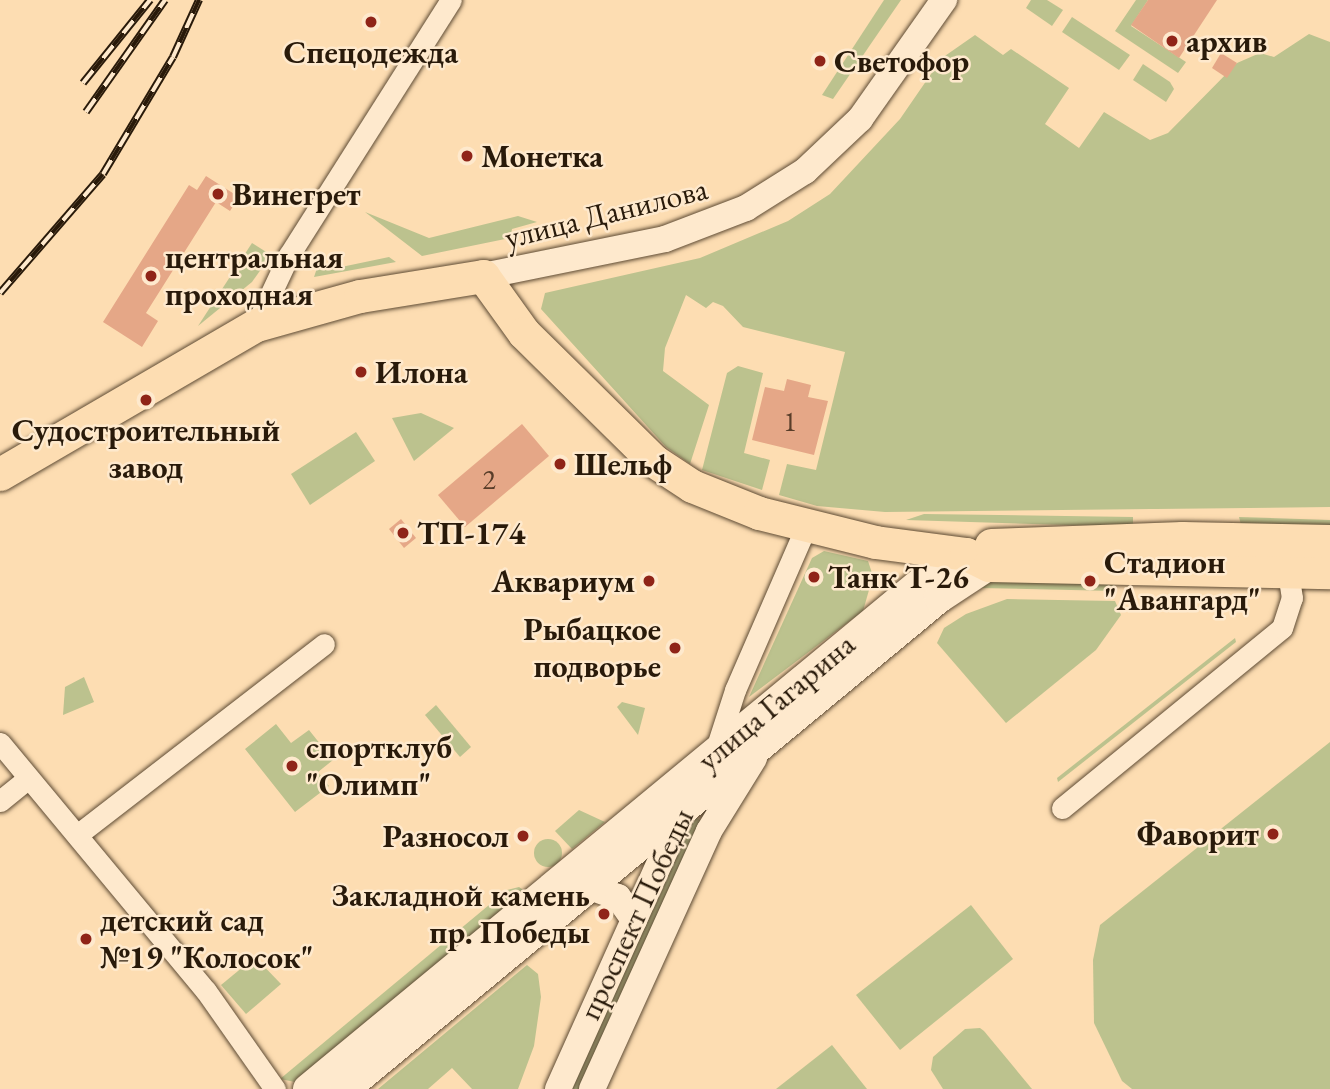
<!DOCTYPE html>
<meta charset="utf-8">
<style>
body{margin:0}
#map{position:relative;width:1330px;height:1089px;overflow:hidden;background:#fdddb2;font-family:"EB Garamond",serif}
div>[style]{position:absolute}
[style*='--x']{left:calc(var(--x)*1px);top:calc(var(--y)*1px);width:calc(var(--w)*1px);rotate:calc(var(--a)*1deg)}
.green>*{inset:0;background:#bcc28e}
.round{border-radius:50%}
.building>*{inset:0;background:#e5a787}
.roads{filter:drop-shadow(0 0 2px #5e4b34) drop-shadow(0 0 2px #5e4b34)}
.minor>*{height:21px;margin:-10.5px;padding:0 10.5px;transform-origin:10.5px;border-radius:10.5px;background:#fee9cd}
.tertiary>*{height:26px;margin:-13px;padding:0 13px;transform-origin:13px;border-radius:13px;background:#fee9cd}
.secondary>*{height:30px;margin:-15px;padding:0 15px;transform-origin:15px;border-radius:15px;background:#fee9cd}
.primary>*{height:33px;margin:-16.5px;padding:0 16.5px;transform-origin:16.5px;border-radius:16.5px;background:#fdddb2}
.rail>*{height:8px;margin-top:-4px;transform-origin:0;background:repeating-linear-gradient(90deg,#fee9cd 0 16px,#291a0a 0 32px);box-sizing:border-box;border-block:2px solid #291a0a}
.dots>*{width:19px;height:19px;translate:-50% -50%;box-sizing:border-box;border:4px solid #fee9cd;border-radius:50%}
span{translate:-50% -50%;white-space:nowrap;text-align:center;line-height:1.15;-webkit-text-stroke:5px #fee9cd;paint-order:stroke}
.number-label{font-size:28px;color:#583d29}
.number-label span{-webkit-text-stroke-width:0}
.poi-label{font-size:32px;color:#291a0a;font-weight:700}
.left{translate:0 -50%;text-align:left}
.right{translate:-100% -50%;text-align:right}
.street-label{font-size:32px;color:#291a0a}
</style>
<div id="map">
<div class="green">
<i style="clip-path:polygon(884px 0,901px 0,833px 99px,822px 95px)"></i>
<i style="clip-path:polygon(1031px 0,1047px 0,1063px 10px,1052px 26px,1026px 8px)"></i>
<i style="clip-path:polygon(1136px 0,1148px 0,1131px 26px,1186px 62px,1178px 73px,1115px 31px)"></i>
<i style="clip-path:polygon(1072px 17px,1130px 55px,1119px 70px,1062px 32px)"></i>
<i style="clip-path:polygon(1309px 34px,1330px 42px,1330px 507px,885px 512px,817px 506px,779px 495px,787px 464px,816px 470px,845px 352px,743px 327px,723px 306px,713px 302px,706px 308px,686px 295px,665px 348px,663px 371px,709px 405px,690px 464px,666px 447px,541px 309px,545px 293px,700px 258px,788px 221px,830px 194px,900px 119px,942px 58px,975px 35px,1003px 55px,1011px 49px,1069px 88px,1045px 124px,1079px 148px,1104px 112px,1150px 140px,1168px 133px,1237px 63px,1260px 53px,1274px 57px)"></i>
<i style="clip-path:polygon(1143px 64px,1170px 82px,1174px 89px,1166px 102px,1133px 80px)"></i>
<i style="clip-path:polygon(365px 212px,429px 238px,518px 216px,537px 222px,512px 229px,510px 238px,422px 256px)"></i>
<i style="clip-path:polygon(252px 243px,271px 255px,252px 282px,198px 326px)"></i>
<i style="clip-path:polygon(389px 257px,396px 262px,314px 277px,319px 262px,327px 270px)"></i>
<i style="clip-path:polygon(738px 366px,763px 373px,744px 453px,770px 460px,762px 490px,702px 470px,727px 373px)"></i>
<i style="clip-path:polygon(421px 413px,454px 428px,414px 461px,392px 418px)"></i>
<i style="clip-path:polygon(356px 432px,375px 461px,310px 505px,291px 474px)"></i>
<i style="clip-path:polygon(924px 514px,1133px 517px,1133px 527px,906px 520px)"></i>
<i style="clip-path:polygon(1239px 517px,1330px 520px,1330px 529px,1241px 525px)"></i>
<i style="clip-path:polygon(824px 551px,868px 561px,873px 576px,863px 611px,749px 697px,812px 558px)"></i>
<i style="clip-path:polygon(987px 574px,1115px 584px,1115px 591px,980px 588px)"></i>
<i style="clip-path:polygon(1007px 599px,1115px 601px,1121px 615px,1096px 650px,1006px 723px,937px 643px,944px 628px,966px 614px)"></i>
<i style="clip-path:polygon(1235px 638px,1236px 642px,1058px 782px,1057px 778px)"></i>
<i style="clip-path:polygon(84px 677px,94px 702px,63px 715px,65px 687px)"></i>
<i style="clip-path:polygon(622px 702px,645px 708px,638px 735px,617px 707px)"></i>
<i style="clip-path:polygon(436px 705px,471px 747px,460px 757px,425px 715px)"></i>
<i style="clip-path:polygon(276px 724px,291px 743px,309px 730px,333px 760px,318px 772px,329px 786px,295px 812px,245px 749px)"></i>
<i style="clip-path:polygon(1330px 742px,1330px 1089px,1132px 1089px,1122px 1081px,1094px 1023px,1093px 960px,1100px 925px)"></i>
<i style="clip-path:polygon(579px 810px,605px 822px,572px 849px,555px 831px)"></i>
<i style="clip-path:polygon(695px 817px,702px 821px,582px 1089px,569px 1089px)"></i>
<i class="round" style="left:534px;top:839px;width:28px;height:28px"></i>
<i style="clip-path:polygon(519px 887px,528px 893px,295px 1082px,280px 1079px,507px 890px)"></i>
<i style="clip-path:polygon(971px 905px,1013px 959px,900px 1050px,856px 995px)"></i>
<i style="clip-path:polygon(255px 957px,281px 984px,246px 1014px,221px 985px)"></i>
<i style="clip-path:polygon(527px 965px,538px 974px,541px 997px,534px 1046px,518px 1089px,472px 1089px,452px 1068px,428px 1089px,378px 1089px)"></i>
<i style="clip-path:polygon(980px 1028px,984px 1031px,1032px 1089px,943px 1089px,931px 1070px,933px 1057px,965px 1029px)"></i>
<i style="clip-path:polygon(832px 1045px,867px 1089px,776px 1089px)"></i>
</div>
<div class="building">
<i style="clip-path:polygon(1148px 0,1217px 0,1179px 58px,1131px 25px)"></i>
<i style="clip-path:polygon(1221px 53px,1237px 63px,1227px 78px,1212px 68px)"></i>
<i style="clip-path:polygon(206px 176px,239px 197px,230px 211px,216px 202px,146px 313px,158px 321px,142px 347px,103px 322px,189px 185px,197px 190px)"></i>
<i style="clip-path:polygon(787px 379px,811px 385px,808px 397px,828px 401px,814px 455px,752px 440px,765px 387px,784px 391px)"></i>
<i style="clip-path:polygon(522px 424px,549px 456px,465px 527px,438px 495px)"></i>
<i style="clip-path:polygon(401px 519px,416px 538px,404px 548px,389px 529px)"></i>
</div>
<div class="roads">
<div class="minor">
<i style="--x:256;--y:325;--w:77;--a:-64.8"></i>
<i style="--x:289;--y:255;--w:302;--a:-57.6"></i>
<i style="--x:0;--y:743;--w:322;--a:50.3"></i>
<i style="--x:206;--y:991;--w:120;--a:54.9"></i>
<i style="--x:715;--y:752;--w:65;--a:-72.1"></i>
<i style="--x:735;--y:690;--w:178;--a:-66.5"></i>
<i style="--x:0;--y:801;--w:36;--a:-39"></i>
<i style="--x:1062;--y:808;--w:284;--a:-39.3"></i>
<i style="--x:1282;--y:628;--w:32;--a:-72"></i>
<i style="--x:1292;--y:598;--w:38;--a:-99"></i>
<i style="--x:77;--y:835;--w:312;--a:-37.7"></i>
</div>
<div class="tertiary">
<i style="--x:483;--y:276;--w:186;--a:-11.5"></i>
<i style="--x:665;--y:239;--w:87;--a:-20.9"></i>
<i style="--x:746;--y:208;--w:70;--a:-32.1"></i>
<i style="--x:805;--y:171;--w:76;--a:-43.4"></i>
<i style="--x:860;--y:119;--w:146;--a:-54.8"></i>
<i style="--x:590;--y:887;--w:30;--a:20"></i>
<i style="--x:618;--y:897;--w:28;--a:55"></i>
<i style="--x:558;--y:1089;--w:309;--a:-65.8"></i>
<i style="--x:592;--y:1089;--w:283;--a:-65.6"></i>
<i style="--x:709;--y:831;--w:86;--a:-58.3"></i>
</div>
<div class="secondary">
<i style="--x:308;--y:1089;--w:807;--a:-39.57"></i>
<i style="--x:930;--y:575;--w:42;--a:-30.3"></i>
<i style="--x:345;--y:1089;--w:771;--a:-39.58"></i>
<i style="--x:939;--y:598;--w:60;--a:-33.4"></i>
</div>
<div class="primary">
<i style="--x:0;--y:474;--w:296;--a:-30.2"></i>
<i style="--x:256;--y:325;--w:108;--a:-15.6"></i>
<i style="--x:360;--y:296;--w:125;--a:-9.2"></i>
<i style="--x:483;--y:276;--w:70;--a:54.3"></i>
<i style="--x:524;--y:333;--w:182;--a:44.6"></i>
<i style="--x:654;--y:461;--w:45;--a:33.3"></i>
<i style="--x:692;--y:486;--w:72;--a:21.9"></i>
<i style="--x:759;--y:513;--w:120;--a:14"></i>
<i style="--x:875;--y:542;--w:92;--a:7.5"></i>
<i style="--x:966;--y:554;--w:25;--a:26"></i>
<i style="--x:989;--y:565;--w:341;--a:1.2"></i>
<i style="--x:991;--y:545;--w:191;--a:-2.1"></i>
<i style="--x:1182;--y:538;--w:148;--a:1.2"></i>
</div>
</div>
<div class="rail">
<i style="--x:83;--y:83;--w:107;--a:-51.1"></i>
<i style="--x:86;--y:112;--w:137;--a:-54.8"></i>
<i style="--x:0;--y:293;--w:157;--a:-49.1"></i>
<i style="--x:103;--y:174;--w:136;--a:-59.1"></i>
<i style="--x:173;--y:57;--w:63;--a:-65.5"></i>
</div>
<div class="dots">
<i style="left:371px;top:22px;background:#8f2418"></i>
<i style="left:1172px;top:41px;background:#8f2418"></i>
<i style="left:820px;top:61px;background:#8f2418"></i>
<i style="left:467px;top:156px;background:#8f2418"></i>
<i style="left:218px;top:194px;background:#8f2418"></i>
<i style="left:151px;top:276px;background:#8f2418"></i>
<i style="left:361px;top:372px;background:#8f2418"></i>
<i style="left:146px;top:400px;background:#8f2418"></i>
<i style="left:560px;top:464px;background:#8f2418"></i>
<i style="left:403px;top:533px;background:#8f2418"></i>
<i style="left:814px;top:577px;background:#8f2418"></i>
<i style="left:649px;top:581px;background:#8f2418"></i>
<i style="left:1090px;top:581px;background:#8f2418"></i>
<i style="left:675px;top:648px;background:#8f2418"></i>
<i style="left:292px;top:766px;background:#8f2418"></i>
<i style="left:1273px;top:834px;background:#8f2418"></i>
<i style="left:523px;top:836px;background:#8f2418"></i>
<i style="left:604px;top:914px;background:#8f2418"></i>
<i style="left:86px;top:939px;background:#8f2418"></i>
</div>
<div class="number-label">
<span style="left:790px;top:421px">1</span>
<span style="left:489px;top:479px">2</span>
</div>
<div class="poi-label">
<span class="left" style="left:1186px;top:41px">архив</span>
<span style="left:371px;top:52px">Спецодежда</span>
<span class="left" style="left:834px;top:61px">Светофор</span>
<span class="left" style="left:481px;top:156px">Монетка</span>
<span class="left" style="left:232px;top:194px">Винегрет</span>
<span class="left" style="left:165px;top:276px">центральная<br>проходная</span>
<span class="left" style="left:375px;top:372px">Илона</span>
<span style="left:146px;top:449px">Судостроительный<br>завод</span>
<span class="left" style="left:574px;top:464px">Шельф</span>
<span class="left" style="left:417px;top:533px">ТП-174</span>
<span class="left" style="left:1104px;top:581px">Стадион<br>"Авангард"</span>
<span class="left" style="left:828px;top:577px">Танк Т-26</span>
<span class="right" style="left:635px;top:581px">Аквариум</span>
<span class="right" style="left:661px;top:648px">Рыбацкое<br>подворье</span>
<span class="left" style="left:306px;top:766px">спортклуб<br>"Олимп"</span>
<span class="right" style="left:1259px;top:834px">Фаворит</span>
<span class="right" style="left:509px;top:836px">Разносол</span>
<span class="right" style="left:590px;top:914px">Закладной камень<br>пр. Победы</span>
<span class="left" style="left:100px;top:939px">детский сад<br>№19 "Колосок"</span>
</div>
<div class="street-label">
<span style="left:606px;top:213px;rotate:-14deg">улица Данилова</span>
<span style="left:776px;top:702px;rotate:-40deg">улица Гагарина</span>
<span style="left:636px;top:914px;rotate:-65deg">проспект Победы</span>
</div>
</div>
